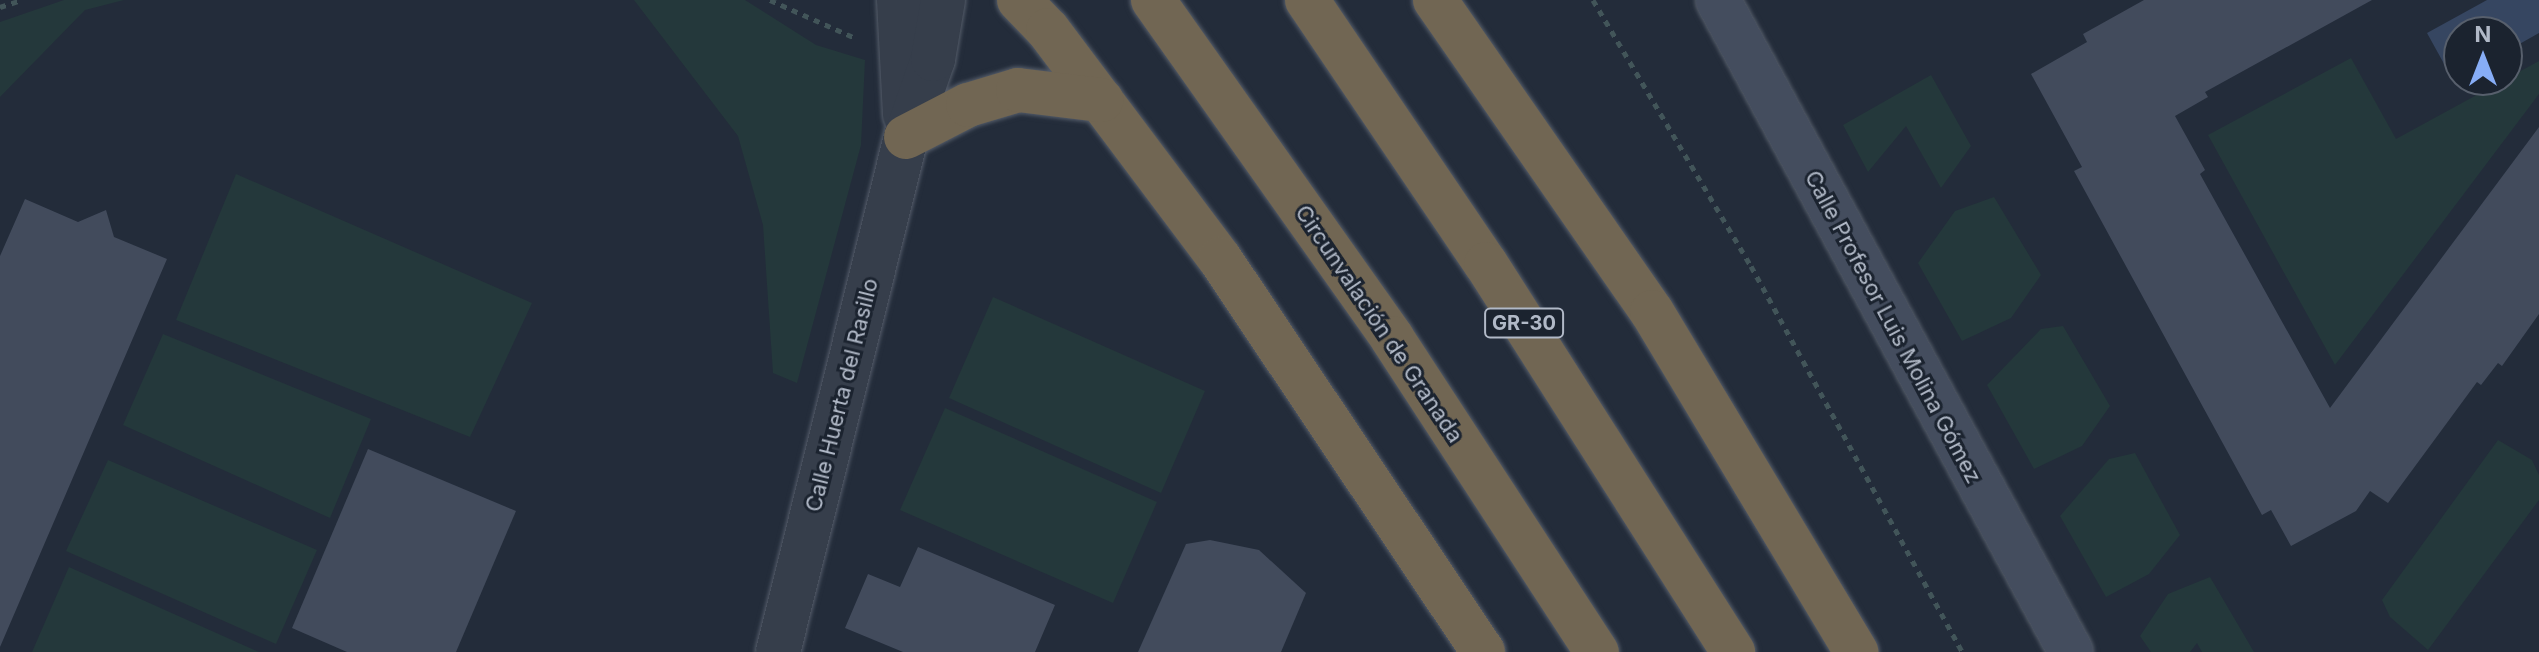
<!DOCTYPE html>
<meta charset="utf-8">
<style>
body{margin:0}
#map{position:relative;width:2539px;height:652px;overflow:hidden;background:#232c3a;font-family:Inter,sans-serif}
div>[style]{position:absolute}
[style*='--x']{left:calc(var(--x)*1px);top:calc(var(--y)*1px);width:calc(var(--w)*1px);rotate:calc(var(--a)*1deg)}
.green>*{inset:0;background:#24383b}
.water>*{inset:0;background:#364661}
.building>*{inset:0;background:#424b5c}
.path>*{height:5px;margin-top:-2.5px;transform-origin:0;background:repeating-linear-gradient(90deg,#425559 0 6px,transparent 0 12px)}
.roads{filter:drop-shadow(0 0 2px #545c69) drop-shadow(0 0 2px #545c69)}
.tertiary>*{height:44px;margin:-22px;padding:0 22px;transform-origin:22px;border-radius:22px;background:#363e4b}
.secondary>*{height:44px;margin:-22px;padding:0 22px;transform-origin:22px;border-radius:22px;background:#444d5e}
.motorway>*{height:44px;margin:-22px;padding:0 22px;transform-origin:22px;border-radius:22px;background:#716653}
span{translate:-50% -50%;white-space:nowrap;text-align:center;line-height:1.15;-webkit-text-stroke:6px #1b232f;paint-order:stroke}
.shield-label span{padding:2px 6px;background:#1b232f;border:2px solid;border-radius:6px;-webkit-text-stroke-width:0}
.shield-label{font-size:20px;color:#b1b9c7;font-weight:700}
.street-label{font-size:22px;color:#b1b9c7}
.north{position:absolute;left:2443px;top:16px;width:80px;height:80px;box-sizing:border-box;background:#1b232f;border:2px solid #575f6c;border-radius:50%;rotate:0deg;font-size:22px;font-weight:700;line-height:32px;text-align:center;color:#b1b9c7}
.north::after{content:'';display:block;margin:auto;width:28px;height:36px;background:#87adf6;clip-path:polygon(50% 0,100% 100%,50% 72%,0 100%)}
</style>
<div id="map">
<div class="green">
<i style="clip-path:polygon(64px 0,124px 0,85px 10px,0 97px,0 22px)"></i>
<i style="clip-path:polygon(634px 0,745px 0,816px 45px,865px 60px,861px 145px,797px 383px,773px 373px,763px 225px,738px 136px)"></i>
<i style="clip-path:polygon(2351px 58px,2396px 139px,2539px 61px,2539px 94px,2335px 365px,2208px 135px)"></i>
<i style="clip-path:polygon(1931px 75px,1971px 146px,1941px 188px,1906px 126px,1868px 172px,1843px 125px)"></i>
<i style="clip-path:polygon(236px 174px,532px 303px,470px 437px,176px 320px)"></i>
<i style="clip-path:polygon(1994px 197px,2041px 275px,2011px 318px,1962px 341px,1918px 263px,1955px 211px)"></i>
<i style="clip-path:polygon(993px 297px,1205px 391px,1161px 493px,949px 398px)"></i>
<i style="clip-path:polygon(2063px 326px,2110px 406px,2082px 446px,2034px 469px,1987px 385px,2041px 329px)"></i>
<i style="clip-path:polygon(163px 334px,371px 419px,330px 518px,123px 425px)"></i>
<i style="clip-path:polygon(945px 408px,1157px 502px,1113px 603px,900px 510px)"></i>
<i style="clip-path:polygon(2498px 440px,2532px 460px,2539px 475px,2539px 500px,2428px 650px,2390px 617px,2382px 600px)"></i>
<i style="clip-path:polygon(2135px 453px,2180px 535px,2149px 574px,2106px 597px,2060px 516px,2109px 459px)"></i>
<i style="clip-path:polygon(108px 460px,317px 550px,276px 644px,66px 551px)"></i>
<i style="clip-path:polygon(69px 567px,259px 652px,32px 652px)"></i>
<i style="clip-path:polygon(2210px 577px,2254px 652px,2202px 652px,2197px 643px,2190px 652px,2151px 652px,2140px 636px,2168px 594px)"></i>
</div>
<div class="water">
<i style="clip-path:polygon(2487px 0,2539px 0,2539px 33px,2507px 51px,2507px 32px,2459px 32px,2459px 65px,2448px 71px,2427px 33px)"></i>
</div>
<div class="building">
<i style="clip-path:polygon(2144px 0,2372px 0,2205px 92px,2208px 97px,2175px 116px,2205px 170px,2200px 174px,2330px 408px,2539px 127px,2539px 314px,2502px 366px,2498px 363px,2481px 385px,2477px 382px,2388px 503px,2370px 491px,2356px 511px,2291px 546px,2271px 510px,2262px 515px,2074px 171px,2082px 167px,2031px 74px,2087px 42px,2083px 34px)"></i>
<i style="clip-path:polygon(25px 199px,78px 222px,106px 210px,114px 237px,167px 259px,0 647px,0 256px)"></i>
<i style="clip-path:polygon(368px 449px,516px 511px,456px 652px,347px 652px,292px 628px)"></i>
<i style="clip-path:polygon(1210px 540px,1259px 550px,1306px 593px,1281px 652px,1138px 652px,1186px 544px)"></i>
<i style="clip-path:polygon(918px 547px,1055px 605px,1035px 652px,903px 652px,845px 628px,868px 574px,900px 587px)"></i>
</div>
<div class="path">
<i style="--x:770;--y:0;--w:91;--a:24"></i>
<i style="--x:1593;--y:0;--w:309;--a:59.3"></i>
<i style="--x:1751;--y:266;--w:440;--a:61.3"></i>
<i style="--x:0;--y:7;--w:22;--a:-18"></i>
</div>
<div class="roads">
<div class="tertiary">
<i style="--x:899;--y:0;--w:115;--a:87"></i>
<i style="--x:778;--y:652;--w:531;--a:-76.04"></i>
<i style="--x:906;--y:137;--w:83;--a:-70.9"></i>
<i style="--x:933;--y:59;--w:60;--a:-80.4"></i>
</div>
<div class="secondary">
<i style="--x:1718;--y:0;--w:741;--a:61.57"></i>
</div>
<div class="motorway">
<i style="--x:1019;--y:0;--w:42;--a:46"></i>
<i style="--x:1048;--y:30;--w:286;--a:53.1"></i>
<i style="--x:1220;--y:259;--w:473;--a:56.2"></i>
<i style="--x:1153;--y:0;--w:414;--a:54.7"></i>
<i style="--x:1392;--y:338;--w:375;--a:56.9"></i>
<i style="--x:1307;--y:0;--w:319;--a:55.9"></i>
<i style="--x:1486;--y:264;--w:460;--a:57.5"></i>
<i style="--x:1435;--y:0;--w:380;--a:55.2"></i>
<i style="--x:1652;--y:312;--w:397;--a:59"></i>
<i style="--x:906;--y:137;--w:70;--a:-27.3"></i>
<i style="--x:968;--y:105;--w:52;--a:-16.7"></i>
<i style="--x:1018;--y:90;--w:84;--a:6.9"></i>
</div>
</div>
<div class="shield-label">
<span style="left:1524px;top:323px">GR-30</span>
</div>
<div class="street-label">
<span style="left:1379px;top:324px;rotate:56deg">Circunvalación de Granada</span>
<span style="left:1893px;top:327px;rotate:62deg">Calle Profesor Luis Molina Gómez</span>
<span style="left:842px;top:395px;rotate:-76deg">Calle Huerta del Rasillo</span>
</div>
<div class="north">N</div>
</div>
